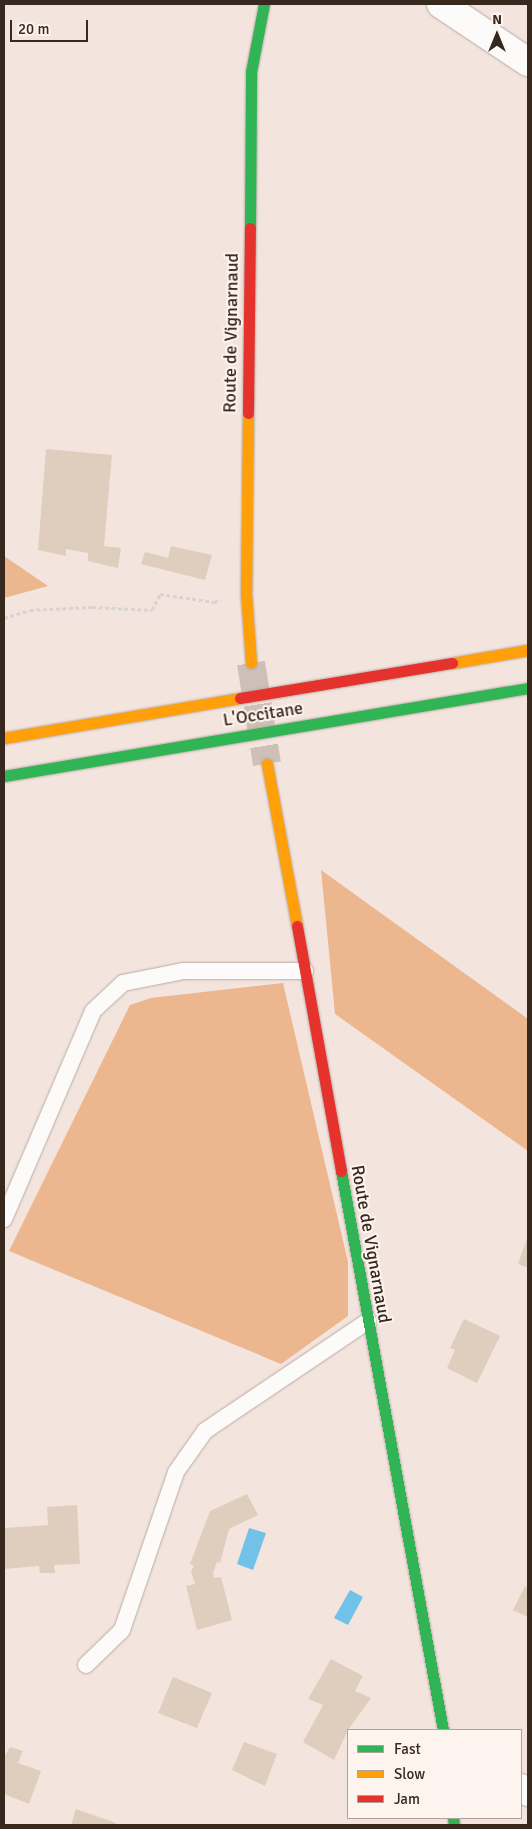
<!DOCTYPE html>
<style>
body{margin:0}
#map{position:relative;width:532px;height:1829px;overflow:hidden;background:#f3e5dd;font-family:Signika,sans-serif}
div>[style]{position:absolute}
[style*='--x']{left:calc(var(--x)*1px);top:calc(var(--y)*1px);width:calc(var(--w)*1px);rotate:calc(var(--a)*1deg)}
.forest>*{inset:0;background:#ecb68f}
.water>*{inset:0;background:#72c1e8}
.building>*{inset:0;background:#dfcebe}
.secondary-tunnel>*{height:28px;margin-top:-14px;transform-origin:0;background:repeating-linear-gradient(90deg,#cebfb7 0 28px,transparent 0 42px)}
.path>*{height:3px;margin-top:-1.5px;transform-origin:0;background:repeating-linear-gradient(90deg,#d9d4d1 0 4px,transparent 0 6.5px)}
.roads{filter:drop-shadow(0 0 1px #b9aca4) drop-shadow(0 0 1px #b9aca4)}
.lane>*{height:16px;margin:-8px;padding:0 8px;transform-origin:8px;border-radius:8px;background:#fdfbfa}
.street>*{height:28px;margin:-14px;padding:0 14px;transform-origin:14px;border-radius:14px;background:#fdfbfa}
.fast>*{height:11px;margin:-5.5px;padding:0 5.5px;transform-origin:5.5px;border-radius:5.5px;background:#30b455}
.slow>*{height:11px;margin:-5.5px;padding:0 5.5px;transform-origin:5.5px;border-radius:5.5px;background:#ff9f0a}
.jam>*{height:11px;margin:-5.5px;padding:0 5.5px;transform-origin:5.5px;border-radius:5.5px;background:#e5322d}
span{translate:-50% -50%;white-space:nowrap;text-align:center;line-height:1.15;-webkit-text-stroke:4px #fdf4ef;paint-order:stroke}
.street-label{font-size:18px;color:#38291f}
.frame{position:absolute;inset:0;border:5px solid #38291f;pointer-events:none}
.legend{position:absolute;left:347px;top:1729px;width:175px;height:90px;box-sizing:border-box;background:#fdf4ef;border:1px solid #aea39c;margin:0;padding:6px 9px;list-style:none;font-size:15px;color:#38291f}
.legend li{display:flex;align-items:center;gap:10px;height:25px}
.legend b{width:25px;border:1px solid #aea39c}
.north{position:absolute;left:472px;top:10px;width:50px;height:50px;-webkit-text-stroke:4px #fdf4ef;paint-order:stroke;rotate:0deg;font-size:14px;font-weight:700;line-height:20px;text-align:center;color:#38291f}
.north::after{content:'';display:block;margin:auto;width:18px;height:22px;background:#38291f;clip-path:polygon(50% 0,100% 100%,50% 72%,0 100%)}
.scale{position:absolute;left:10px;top:20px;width:78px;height:22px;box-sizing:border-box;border:2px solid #38291f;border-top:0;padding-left:6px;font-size:15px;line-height:18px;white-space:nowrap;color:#38291f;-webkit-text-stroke:4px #fdf4ef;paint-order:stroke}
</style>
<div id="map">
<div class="forest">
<i style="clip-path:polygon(4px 556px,48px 586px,4px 598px)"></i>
<i style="clip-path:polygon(321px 870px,528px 1019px,528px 1151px,335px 1014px)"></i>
<i style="clip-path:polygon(283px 983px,348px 1262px,348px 1316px,281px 1364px,9px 1251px,130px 1005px,151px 998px)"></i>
</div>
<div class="water">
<i style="clip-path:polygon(249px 1528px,266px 1533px,253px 1570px,237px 1564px)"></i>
<i style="clip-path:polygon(350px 1590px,363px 1597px,348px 1625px,334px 1618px)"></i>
</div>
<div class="building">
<i style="clip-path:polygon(46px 449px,112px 455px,104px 546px,121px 548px,118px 568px,88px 561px,88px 553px,66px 549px,66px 556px,38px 550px)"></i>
<i style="clip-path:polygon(171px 546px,212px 555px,205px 580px,141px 564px,145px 552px,168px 558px)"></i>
<i style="clip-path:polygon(528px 1236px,528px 1268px,518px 1264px)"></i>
<i style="clip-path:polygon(464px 1319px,500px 1336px,477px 1383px,447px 1368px,455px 1350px,450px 1348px)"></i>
<i style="clip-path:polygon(247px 1494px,258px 1515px,229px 1529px,220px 1563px,217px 1562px,213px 1573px,214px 1578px,221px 1577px,232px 1620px,197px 1630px,186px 1586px,195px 1584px,191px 1571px,194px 1566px,190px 1564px,210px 1511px)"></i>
<i style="clip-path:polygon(77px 1505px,80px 1564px,54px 1565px,55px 1573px,40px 1573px,39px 1566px,4px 1569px,4px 1528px,48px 1525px,47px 1507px)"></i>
<i style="clip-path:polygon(525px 1586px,528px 1588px,528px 1617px,513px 1610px)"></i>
<i style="clip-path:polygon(331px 1659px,363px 1676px,355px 1691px,371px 1698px,348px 1730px,334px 1760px,303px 1742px,323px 1705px,308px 1699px)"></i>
<i style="clip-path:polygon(173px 1677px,212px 1693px,197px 1728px,158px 1713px)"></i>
<i style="clip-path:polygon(244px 1742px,277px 1754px,265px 1786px,232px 1770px)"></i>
<i style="clip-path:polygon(10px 1747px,23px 1751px,18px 1763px,41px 1771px,29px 1804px,4px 1794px,4px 1757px)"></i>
<i style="clip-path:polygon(76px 1809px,116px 1823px,115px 1825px,71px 1825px)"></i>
</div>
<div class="secondary-tunnel">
<i style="--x:251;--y:663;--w:102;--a:81"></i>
</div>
<div class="path">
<i style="--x:4;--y:618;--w:27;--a:-17"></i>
<i style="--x:30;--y:610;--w:62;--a:-2.8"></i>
<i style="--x:92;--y:607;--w:60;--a:2.9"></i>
<i style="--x:152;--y:610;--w:18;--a:-63"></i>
<i style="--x:160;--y:594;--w:55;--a:8.4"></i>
<i style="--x:214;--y:602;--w:7;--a:-16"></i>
</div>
<div class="roads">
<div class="lane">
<i style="--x:4;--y:1219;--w:226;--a:-66.8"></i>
<i style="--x:93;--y:1011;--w:41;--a:-43"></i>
<i style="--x:123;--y:983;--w:61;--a:-11.3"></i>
<i style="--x:183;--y:971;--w:122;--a:0"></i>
<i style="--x:86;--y:1665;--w:50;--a:-44.2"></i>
<i style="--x:122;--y:1630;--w:167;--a:-71.1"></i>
<i style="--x:176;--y:1472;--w:50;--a:-54.7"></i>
<i style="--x:205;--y:1431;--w:197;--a:-34"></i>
</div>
<div class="street">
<i style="--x:441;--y:4;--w:105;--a:33.7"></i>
<i style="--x:521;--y:1788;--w:8;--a:30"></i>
</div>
<div class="fast">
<i style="--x:250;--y:228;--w:156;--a:-89.6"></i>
<i style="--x:251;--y:72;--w:69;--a:-79.2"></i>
<i style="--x:4;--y:776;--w:531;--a:-9.53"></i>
<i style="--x:341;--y:1171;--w:568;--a:79.66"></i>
<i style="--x:453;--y:1818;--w:7;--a:82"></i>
</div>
<div class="slow">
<i style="--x:248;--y:413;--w:180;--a:90.6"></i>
<i style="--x:246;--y:593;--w:70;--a:85.9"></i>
<i style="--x:452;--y:663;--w:77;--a:-9.7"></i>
<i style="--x:4;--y:738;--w:239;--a:-9.6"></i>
<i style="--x:267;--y:764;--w:165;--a:79.5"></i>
</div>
<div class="jam">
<i style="--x:248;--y:413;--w:185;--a:-89.4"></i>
<i style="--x:240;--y:698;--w:215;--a:-9.4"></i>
<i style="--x:297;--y:926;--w:249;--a:79.8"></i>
</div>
</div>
<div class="street-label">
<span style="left:231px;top:333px;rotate:-89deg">Route de Vignarnaud</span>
<span style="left:263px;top:714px;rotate:-9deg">L'Occitane</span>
<span style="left:371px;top:1244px;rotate:80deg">Route de Vignarnaud</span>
</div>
<div class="frame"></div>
<ul class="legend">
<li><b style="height:6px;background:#30b455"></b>Fast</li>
<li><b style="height:6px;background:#ff9f0a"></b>Slow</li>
<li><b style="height:6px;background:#e5322d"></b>Jam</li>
</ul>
<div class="north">N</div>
<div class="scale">20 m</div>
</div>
